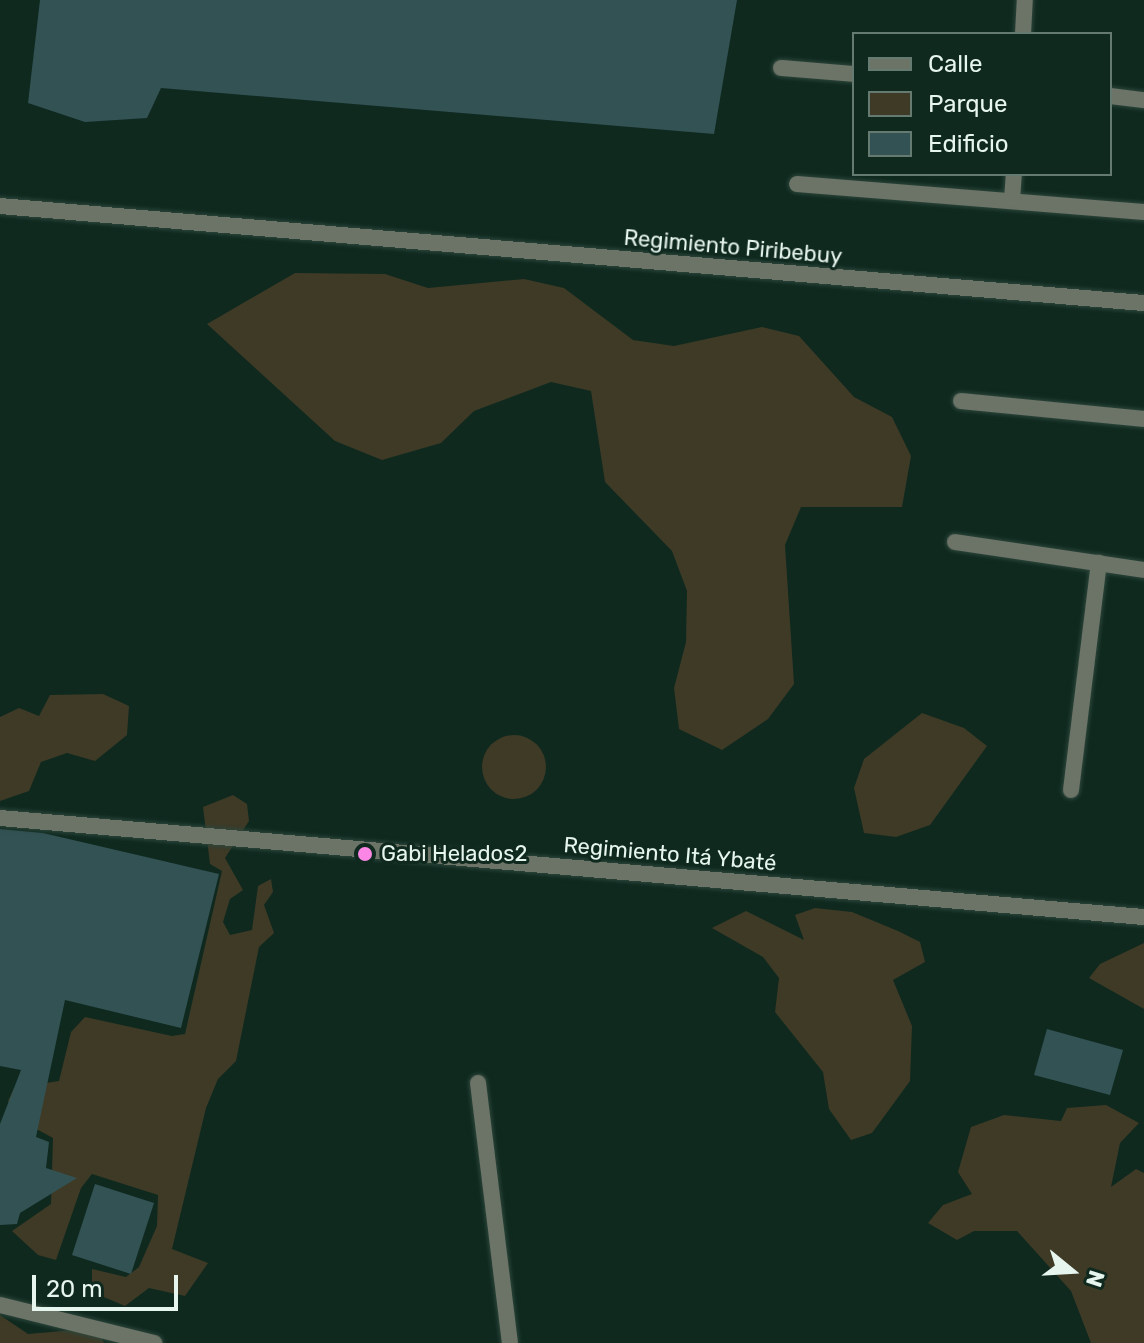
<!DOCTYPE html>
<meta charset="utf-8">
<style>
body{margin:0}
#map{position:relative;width:1144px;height:1343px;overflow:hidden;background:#0f291f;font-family:Rubik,sans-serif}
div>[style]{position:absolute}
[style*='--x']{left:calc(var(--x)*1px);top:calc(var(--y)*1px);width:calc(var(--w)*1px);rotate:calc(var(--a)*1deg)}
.green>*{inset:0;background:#3e3a26}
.round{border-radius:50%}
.building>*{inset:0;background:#325254}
.roads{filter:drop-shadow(0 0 2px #2d463c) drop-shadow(0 0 2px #2d463c)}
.service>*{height:16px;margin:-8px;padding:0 8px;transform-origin:8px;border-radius:8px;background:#6c7367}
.minor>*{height:16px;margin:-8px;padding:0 8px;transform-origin:8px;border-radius:8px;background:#6c7367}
.tertiary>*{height:16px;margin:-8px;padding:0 8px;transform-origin:8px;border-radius:8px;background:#6c7367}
.dots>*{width:22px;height:22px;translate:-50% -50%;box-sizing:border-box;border:4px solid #0f291f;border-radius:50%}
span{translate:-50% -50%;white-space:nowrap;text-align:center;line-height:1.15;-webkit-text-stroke:6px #0f291f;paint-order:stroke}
.street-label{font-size:22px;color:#e6f5ee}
.poi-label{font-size:22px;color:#e6f5ee}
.left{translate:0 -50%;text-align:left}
.legend{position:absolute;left:852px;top:32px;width:260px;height:144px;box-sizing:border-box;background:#0f291f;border:2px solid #657b72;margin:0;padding:10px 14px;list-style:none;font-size:24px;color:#e6f5ee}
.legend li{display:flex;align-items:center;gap:16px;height:40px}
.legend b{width:40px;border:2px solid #657b72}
.north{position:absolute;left:1032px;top:1231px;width:80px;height:80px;-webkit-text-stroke:6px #0f291f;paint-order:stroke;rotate:108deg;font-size:22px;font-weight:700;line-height:32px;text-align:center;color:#e6f5ee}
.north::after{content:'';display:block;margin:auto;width:28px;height:36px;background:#e6f5ee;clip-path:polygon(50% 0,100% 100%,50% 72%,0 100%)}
.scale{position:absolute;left:32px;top:1275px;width:146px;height:36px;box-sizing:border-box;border:4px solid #e6f5ee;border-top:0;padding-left:10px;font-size:24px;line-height:28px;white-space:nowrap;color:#e6f5ee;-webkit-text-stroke:6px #0f291f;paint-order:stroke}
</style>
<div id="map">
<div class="green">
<i style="clip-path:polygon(295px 273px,385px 274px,428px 288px,524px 279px,564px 288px,633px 340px,674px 346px,762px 327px,799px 336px,854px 397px,892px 417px,911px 456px,902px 507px,801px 507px,785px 545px,794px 684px,768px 719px,722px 750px,679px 729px,674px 688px,686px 642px,687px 591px,672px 551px,605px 482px,591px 391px,551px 382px,474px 411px,441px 443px,382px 460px,335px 441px,207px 324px)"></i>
<i style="clip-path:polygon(103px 694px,129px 706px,127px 735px,95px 761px,67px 753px,41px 762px,29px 791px,0 801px,0 717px,19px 708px,39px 716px,50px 695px)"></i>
<i style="clip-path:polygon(922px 713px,964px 728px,987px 746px,930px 825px,896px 837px,864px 833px,854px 788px,864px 759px)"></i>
<i class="round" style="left:482px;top:735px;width:64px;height:64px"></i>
<i style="clip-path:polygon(233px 795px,247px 804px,249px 821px,225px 858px,243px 890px,230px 899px,223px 922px,230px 935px,252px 930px,258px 886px,271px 879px,273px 892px,264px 905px,274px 933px,259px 947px,236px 1061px,218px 1079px,206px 1108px,172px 1249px,208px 1263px,185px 1296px,149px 1288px,125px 1306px,92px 1292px,92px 1269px,126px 1277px,139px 1267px,157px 1226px,158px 1195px,92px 1174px,81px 1188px,56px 1260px,38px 1255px,12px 1231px,51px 1204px,53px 1138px,18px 1119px,8px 1101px,14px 1088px,59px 1081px,71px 1032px,85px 1017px,172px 1036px,185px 1034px,222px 871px,210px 864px,203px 807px)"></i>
<i style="clip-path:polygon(815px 908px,852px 912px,898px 931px,920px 942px,925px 962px,893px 980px,912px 1026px,910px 1081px,872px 1133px,851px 1140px,829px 1109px,823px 1072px,775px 1012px,779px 978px,763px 957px,712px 928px,746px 911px,804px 940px,795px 915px)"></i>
<i style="clip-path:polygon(1144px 943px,1144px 1009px,1089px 978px,1100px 964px)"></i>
<i style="clip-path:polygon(1106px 1105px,1139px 1123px,1120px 1143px,1111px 1187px,1136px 1169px,1144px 1173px,1144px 1343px,1091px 1343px,1071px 1291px,1017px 1231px,974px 1231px,957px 1240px,928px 1223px,943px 1205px,972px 1194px,958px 1172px,971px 1127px,1004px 1115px,1061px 1121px,1067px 1108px)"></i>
<i style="clip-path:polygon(0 1315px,28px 1334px,96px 1328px,104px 1343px,0 1343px)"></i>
</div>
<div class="building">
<i style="clip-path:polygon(40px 0,737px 0,714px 134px,161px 88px,147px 118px,85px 122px,28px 103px)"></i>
<i style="clip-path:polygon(0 829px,43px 833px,219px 874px,181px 1028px,65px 1000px,36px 1137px,49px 1142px,46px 1168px,77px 1178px,20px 1213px,17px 1224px,0 1225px,0 1124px,21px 1070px,0 1066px)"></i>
<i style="clip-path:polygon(1047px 1029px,1123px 1050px,1110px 1095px,1034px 1075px)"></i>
<i style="clip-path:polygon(95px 1184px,154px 1203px,131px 1274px,72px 1255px)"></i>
</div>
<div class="roads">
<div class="service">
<i style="--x:1023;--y:34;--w:34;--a:-87"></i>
<i style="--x:781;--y:68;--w:73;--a:4.7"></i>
<i style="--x:1110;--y:96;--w:34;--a:7"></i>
<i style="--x:797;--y:184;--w:348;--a:4.6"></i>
<i style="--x:1012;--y:200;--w:26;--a:-86"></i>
<i style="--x:961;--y:401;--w:184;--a:5.6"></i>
<i style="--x:955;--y:542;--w:191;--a:8.4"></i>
<i style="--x:1071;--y:790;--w:229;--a:-83"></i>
<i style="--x:478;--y:1083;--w:262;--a:83"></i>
</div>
<div class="minor">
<i style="--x:0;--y:206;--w:1148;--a:4.85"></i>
<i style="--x:0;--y:818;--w:1148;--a:4.95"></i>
</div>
<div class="tertiary">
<i style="--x:0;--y:1305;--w:159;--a:13.9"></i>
</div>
</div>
<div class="dots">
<i style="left:365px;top:854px;background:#fb86e5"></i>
</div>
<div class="street-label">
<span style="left:733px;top:247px;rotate:5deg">Regimiento Piribebuy</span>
<span style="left:670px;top:854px;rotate:5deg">Regimiento Itá Ybaté</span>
</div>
<div class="poi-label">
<span class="left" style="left:381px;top:854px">Gabi Helados2</span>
</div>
<ul class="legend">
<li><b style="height:10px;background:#6c7367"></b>Calle</li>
<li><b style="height:22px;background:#3e3a26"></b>Parque</li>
<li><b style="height:22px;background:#325254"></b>Edificio</li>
</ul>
<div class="north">N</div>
<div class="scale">20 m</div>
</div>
